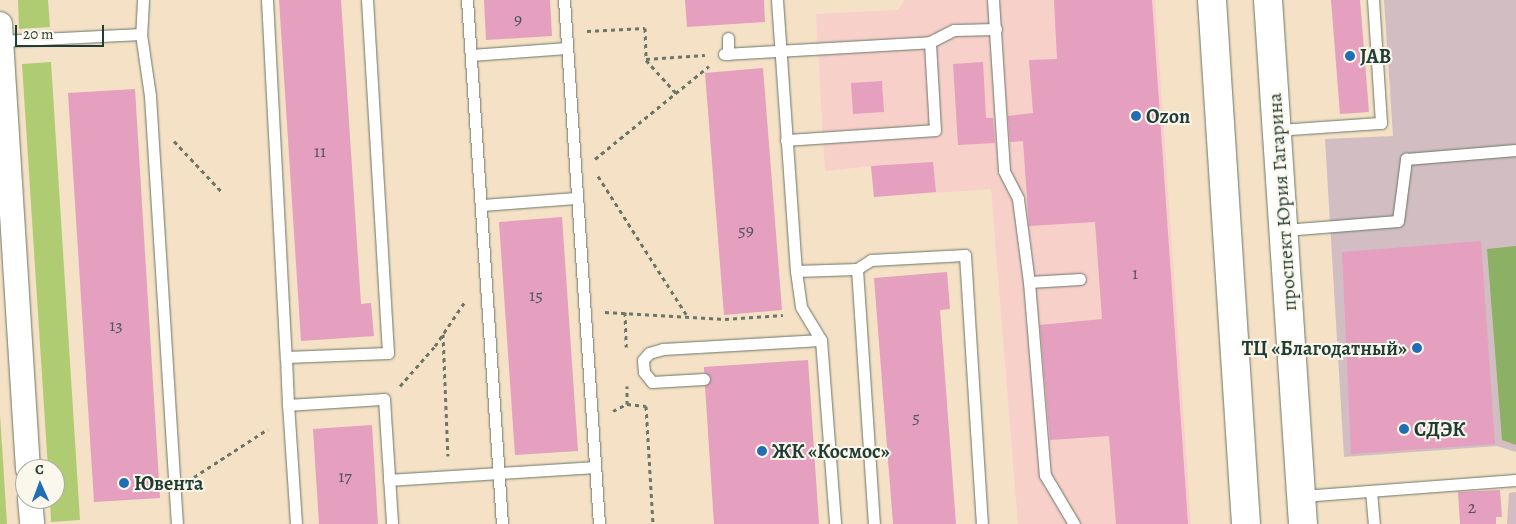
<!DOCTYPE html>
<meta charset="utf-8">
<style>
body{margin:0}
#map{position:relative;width:1516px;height:524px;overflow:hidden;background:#f4e1c6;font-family:Alegreya,serif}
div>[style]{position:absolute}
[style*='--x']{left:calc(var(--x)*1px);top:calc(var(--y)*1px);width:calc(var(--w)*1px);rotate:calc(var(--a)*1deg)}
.built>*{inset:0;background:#f7d0ca}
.industrial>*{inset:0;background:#d2bec2}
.green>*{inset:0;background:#b0cc72}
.forest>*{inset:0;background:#8cb064}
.building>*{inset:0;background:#e59fbf}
.path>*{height:3px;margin-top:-1.5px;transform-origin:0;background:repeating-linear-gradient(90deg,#6a7667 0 4px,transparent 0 8px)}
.roads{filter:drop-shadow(0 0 1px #6a7667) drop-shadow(0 0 1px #6a7667)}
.service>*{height:11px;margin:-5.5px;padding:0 5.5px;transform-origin:5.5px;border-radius:5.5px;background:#fff}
.minor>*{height:24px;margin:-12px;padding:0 12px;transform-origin:12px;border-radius:12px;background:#fff}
.secondary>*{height:28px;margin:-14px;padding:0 14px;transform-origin:14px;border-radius:14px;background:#fff}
.dots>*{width:14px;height:14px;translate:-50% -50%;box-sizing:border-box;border:2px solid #fbf7ec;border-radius:50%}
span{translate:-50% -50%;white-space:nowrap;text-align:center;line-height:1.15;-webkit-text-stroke:4px #fbf7ec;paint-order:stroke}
.number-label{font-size:18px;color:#505657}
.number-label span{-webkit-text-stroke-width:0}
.poi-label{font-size:20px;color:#1f3d34;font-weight:700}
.left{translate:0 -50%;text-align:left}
.right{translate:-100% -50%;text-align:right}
.street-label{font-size:20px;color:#1f3d34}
.north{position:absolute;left:15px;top:459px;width:50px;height:50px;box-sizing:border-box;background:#fbf7ec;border:1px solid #a3ada2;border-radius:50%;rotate:358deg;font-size:14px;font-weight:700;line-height:20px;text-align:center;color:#1f3d34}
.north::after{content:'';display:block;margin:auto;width:18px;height:22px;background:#1f6fb2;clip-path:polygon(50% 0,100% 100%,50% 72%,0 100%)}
.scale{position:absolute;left:15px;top:25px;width:89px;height:22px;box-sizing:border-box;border:2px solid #1f3d34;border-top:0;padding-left:6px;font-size:15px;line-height:18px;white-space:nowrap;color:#1f3d34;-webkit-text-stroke:4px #fbf7ec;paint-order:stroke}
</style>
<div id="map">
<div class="built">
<i style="clip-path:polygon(905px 0,1155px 0,1191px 524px,1018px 524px,991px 189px,874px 197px,871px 166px,825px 171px,816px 14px,898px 10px)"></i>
</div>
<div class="industrial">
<i style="clip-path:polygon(1384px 0,1516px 0,1516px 452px,1497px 446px,1344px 457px,1325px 139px,1393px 136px)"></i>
<i style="clip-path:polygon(1516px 492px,1516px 524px,1507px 524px,1509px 493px)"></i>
</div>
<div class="green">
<i style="clip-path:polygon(18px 0,48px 0,50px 27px,19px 29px)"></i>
<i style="clip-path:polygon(51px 62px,80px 520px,51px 522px,50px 499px,55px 499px,55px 469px,48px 469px,22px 64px)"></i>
<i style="clip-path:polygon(0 414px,7px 524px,0 524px)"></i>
</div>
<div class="forest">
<i style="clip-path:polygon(1516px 246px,1516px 445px,1502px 440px,1487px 249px)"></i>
</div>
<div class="building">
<i style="clip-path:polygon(279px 0,341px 0,361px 304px,371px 303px,374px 336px,301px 341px)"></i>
<i style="clip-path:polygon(484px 0,550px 0,552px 36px,486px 40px)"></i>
<i style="clip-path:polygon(685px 0,764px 0,765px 22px,687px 27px)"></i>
<i style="clip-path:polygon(1054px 0,1152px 0,1188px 524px,1116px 524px,1109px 436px,1050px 440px,1040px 325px,1102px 319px,1095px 222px,1029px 226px,1023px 141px,1010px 142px,1008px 116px,1033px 113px,1029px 60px,1057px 59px)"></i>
<i style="clip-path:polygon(1331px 0,1360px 0,1369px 112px,1340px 114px)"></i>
<i style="clip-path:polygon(983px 62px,986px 118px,993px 118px,995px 143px,958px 145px,953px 64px)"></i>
<i style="clip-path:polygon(763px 68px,782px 310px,724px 315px,705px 73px)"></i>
<i style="clip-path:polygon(882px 81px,884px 112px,853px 114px,851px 83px)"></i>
<i style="clip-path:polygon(135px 89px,160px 498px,94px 502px,68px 93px)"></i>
<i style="clip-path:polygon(933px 162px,936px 192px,874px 197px,871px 166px)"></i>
<i style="clip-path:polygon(562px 217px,578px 451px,515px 455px,499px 222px)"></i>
<i style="clip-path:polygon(1481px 241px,1495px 444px,1351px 454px,1342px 252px)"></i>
<i style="clip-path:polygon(947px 272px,950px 309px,940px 310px,956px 524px,893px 524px,874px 278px)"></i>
<i style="clip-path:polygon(808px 360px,819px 524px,714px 524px,705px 386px,711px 378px,704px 372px,704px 367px)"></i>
<i style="clip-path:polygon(372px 425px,378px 524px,319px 524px,313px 429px)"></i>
<i style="clip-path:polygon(1500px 490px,1502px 517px,1496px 517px,1496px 524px,1460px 524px,1458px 492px)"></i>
</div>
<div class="path">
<i style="--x:587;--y:31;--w:58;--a:-3"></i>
<i style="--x:645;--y:28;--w:31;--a:88"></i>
<i style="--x:646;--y:59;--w:59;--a:-3.9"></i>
<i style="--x:646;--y:60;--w:45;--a:47.7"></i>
<i style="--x:174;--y:141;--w:69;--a:46.8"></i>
<i style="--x:595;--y:159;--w:147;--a:-39.2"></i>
<i style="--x:598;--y:176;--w:164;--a:57.5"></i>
<i style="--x:605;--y:312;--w:120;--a:3.3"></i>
<i style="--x:725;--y:319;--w:58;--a:-3.9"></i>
<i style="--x:625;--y:312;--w:35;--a:88"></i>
<i style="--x:443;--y:334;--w:122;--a:87.7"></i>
<i style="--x:400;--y:386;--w:53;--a:-48.8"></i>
<i style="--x:435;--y:346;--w:55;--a:-56"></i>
<i style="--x:627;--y:404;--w:19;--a:6"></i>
<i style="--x:646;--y:406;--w:118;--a:86.6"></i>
<i style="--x:613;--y:411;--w:16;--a:-27"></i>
<i style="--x:627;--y:404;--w:18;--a:-90"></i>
<i style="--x:194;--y:477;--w:88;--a:-33"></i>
</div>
<div class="roads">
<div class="service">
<i style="--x:143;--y:0;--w:34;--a:93"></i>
<i style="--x:141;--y:34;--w:63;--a:81.7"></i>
<i style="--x:150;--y:96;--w:429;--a:86.4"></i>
<i style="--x:267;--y:0;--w:358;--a:87"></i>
<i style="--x:286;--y:357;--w:102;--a:-2.2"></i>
<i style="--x:388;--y:353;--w:354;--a:-93.4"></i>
<i style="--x:467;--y:0;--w:525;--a:86.18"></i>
<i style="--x:564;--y:0;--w:525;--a:86.18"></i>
<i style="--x:777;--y:0;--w:272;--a:86"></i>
<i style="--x:796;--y:271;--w:36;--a:82"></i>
<i style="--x:801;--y:307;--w:39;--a:59"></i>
<i style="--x:821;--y:340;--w:185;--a:85.6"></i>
<i style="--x:993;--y:0;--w:171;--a:86.3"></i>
<i style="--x:1004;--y:171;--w:31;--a:63"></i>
<i style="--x:1018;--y:199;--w:84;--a:82.5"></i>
<i style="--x:1029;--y:282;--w:194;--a:85.3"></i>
<i style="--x:1045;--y:475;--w:57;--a:59.4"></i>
<i style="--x:728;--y:38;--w:16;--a:90"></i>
<i style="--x:1;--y:41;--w:140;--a:-2.9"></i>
<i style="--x:724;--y:54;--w:206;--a:-3.3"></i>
<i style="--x:930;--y:42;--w:27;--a:-27"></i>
<i style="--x:954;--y:30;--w:42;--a:-1.4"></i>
<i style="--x:471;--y:55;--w:96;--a:-4.2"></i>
<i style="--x:1277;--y:130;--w:104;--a:-3.9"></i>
<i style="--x:1381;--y:123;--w:123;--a:-93.7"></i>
<i style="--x:786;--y:140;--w:149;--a:-3.8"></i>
<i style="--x:935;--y:130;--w:88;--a:-93.3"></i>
<i style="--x:481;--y:205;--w:96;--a:-4.2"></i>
<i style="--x:1284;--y:230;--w:114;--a:-4.5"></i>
<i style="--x:1398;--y:221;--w:63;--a:-82.6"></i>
<i style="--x:1406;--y:159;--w:110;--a:-4.7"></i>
<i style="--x:857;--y:269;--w:256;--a:86.2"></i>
<i style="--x:796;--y:271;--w:61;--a:-1.9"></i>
<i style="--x:857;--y:269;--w:17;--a:-33"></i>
<i style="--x:871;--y:260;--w:94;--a:-3"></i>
<i style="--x:965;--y:255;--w:270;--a:86.4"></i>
<i style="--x:1029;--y:282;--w:51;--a:-3.4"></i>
<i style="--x:286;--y:357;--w:48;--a:87.6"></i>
<i style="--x:704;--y:379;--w:52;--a:176.7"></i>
<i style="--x:652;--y:382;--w:13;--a:-129"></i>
<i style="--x:644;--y:372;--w:12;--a:-95"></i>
<i style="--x:643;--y:360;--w:9;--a:-49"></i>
<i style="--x:649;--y:353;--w:15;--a:-16"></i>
<i style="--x:663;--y:349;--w:158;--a:-3.3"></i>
<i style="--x:389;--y:480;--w:206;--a:-3.6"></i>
<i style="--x:1371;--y:491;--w:33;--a:85"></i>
<i style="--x:1301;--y:496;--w:216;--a:-4.3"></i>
<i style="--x:296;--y:524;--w:119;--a:-93.8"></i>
<i style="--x:288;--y:405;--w:96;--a:-3.6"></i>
<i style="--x:384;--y:399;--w:125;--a:86.3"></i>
</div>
<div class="minor">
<i style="--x:0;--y:24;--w:446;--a:86.4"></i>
<i style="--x:30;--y:499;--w:25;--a:85"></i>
</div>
<div class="secondary">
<i style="--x:1212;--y:0;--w:525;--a:86.29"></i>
<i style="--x:1268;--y:0;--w:525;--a:86.18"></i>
</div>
</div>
<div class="dots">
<i style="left:1350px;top:56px;background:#1f6fb2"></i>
<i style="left:1136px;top:116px;background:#1f6fb2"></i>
<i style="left:1417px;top:348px;background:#1f6fb2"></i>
<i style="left:1404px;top:429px;background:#1f6fb2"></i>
<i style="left:762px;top:451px;background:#1f6fb2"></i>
<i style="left:124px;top:483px;background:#1f6fb2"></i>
</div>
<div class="number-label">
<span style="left:518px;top:19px">9</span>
<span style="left:320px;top:151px">11</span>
<span style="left:746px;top:230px">59</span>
<span style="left:1135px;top:273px">1</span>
<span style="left:536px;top:295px">15</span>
<span style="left:116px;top:325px">13</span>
<span style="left:916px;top:417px">5</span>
<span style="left:345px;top:476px">17</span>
<span style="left:1472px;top:507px">2</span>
</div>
<div class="poi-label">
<span class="left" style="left:1360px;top:56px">JAB</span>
<span class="left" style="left:1146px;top:116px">Ozon</span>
<span class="right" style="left:1407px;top:348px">ТЦ «Благодатный»</span>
<span class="left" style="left:1414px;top:429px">СДЭК</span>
<span class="left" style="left:772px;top:451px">ЖК «Космос»</span>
<span class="left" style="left:134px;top:483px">Ювента</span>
</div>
<div class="street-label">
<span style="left:1282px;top:202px;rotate:-94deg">проспект Юрия Гагарина</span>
</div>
<div class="north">С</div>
<div class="scale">20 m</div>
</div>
